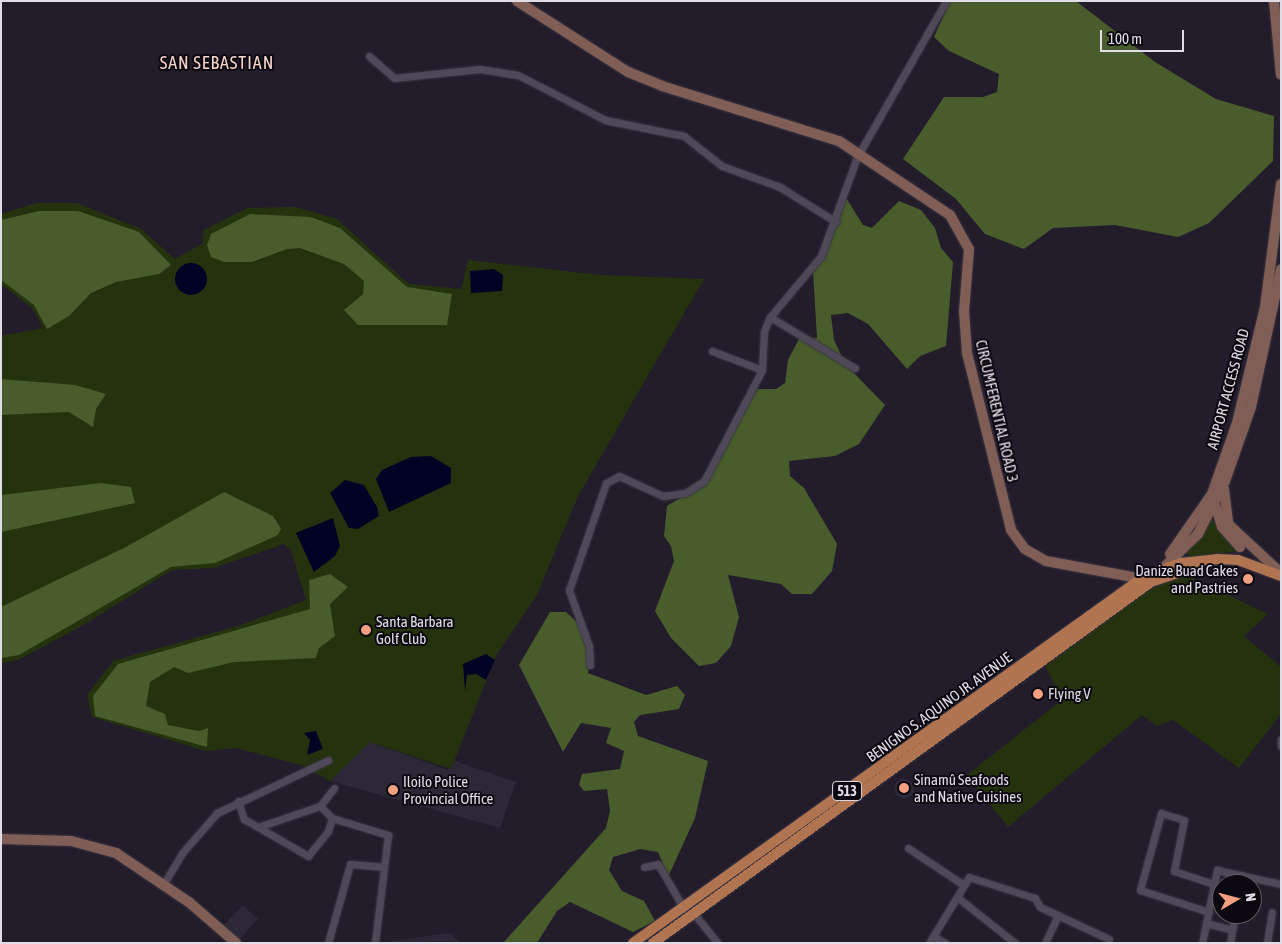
<!DOCTYPE html>
<meta charset="utf-8">
<style>
body{margin:0}
#map{position:relative;width:1282px;height:944px;overflow:hidden;background:#231c2b;font-family:"Asap Condensed",sans-serif}
div>[style]{position:absolute}
[style*='--x']{left:calc(var(--x)*1px);top:calc(var(--y)*1px);width:calc(var(--w)*1px);rotate:calc(var(--a)*1deg)}
.commercial>*{inset:0;background:#2d2838}
.round{border-radius:50%}
.green>*{inset:0;background:#24330e}
.forest>*{inset:0;background:#485d2b}
.water>*{inset:0;background:#000324}
.roads{filter:drop-shadow(0 0 1px #3b3642) drop-shadow(0 0 1px #3b3642)}
.minor>*{height:7px;margin:-3.5px;padding:0 3.5px;transform-origin:3.5px;border-radius:3.5px;background:#4f4859}
.secondary>*{height:10px;margin:-5px;padding:0 5px;transform-origin:5px;border-radius:5px;background:#805e55}
.primary>*{height:10px;margin:-5px;padding:0 5px;transform-origin:5px;border-radius:5px;background:#b17451}
.dots>*{width:14px;height:14px;translate:-50% -50%;box-sizing:border-box;border:2px solid #0b080f;border-radius:50%}
span{translate:-50% -50%;white-space:nowrap;text-align:center;line-height:1.15;-webkit-text-stroke:4px #0b080f;paint-order:stroke}
.shield-label span{padding:1px 4px;background:#0b080f;border:1px solid;border-radius:4px;-webkit-text-stroke-width:0}
.shield-label{font-size:14px;color:#e1dde7;font-weight:700}
.street-label{font-size:15px;color:#e1dde7}
.poi-label{font-size:15px;color:#e1dde7}
.right{translate:-100% -50%;text-align:right}
.left{translate:0 -50%;text-align:left}
.quarter-label{font-size:18px;color:#f6d5c9;letter-spacing:1px}
.frame{position:absolute;inset:0;border:2px solid #e1dde7;pointer-events:none}
.north{position:absolute;left:1212px;top:874px;width:50px;height:50px;box-sizing:border-box;background:#0b080f;border:1px solid #615d65;border-radius:50%;rotate:82deg;font-size:14px;font-weight:700;line-height:20px;text-align:center;color:#e1dde7}
.north::after{content:'';display:block;margin:auto;width:18px;height:22px;background:#f2a081;clip-path:polygon(50% 0,100% 100%,50% 72%,0 100%)}
.scale{position:absolute;left:1100px;top:30px;width:84px;height:22px;box-sizing:border-box;border:2px solid #e1dde7;border-top:0;padding-left:6px;font-size:15px;line-height:18px;white-space:nowrap;color:#e1dde7;-webkit-text-stroke:4px #0b080f;paint-order:stroke}
</style>
<div id="map">
<div class="commercial">
<i style="clip-path:polygon(370px 742px,448px 770px,452px 760px,516px 782px,500px 828px,330px 781px)"></i>
<i class="round" style="left:894px;top:779px;width:20px;height:20px"></i>
<i style="clip-path:polygon(243px 905px,258px 919px,237px 942px,222px 927px)"></i>
<i style="clip-path:polygon(451px 933px,460px 943px,385px 943px,385px 942px)"></i>
</div>
<div class="green">
<i style="clip-path:polygon(36px 203px,77px 203px,141px 229px,175px 259px,202px 244px,204px 230px,247px 208px,296px 207px,337px 219px,409px 284px,461px 289px,468px 260px,600px 275px,704px 279px,578px 496px,537px 595px,497px 654px,451px 769px,370px 742px,330px 781px,301px 765px,236px 748px,206px 751px,92px 717px,87px 695px,113px 661px,241px 625px,306px 600px,291px 550px,284px 544px,213px 568px,172px 570px,80px 627px,18px 660px,1px 663px,1px 336px,43px 328px,33px 309px,1px 284px,1px 214px)"></i>
<i style="clip-path:polygon(1211px 519px,1240px 551px,1189px 557px,1186px 551px)"></i>
<i style="clip-path:polygon(1184px 574px,1268px 614px,1244px 636px,1281px 667px,1281px 714px,1239px 768px,1173px 720px,1157px 726px,1142px 715px,1008px 827px,967px 775px,1062px 700px,1045px 666px,1146px 591px)"></i>
</div>
<div class="forest">
<i style="clip-path:polygon(950px 1px,1076px 1px,1155px 62px,1216px 99px,1274px 116px,1273px 161px,1209px 223px,1178px 237px,1115px 225px,1053px 228px,1024px 249px,985px 234px,956px 199px,903px 159px,944px 97px,983px 97px,997px 92px,999px 74px,949px 51px,934px 37px)"></i>
<i style="clip-path:polygon(843px 193px,863px 225px,872px 228px,899px 201px,921px 210px,935px 228px,941px 248px,953px 262px,946px 346px,920px 356px,907px 369px,868px 324px,848px 313px,831px 315px,834px 340px,846px 365px,885px 405px,859px 444px,835px 456px,789px 461px,790px 476px,804px 488px,837px 544px,832px 571px,812px 594px,792px 594px,781px 584px,728px 575px,739px 617px,731px 646px,716px 663px,699px 666px,671px 638px,655px 611px,674px 561px,671px 546px,664px 536px,667px 506px,702px 484px,752px 389px,776px 389px,785px 383px,788px 360px,799px 339px,817px 338px,813px 272px,824px 255px)"></i>
<i style="clip-path:polygon(39px 211px,78px 211px,139px 232px,171px 265px,159px 274px,116px 282px,91px 293px,69px 316px,47px 329px,34px 305px,1px 280px,1px 220px)"></i>
<i style="clip-path:polygon(250px 214px,311px 217px,340px 228px,407px 287px,452px 294px,447px 325px,358px 325px,344px 310px,363px 294px,364px 281px,344px 264px,300px 248px,287px 249px,252px 262px,224px 262px,211px 257px,207px 245px,211px 234px)"></i>
<i style="clip-path:polygon(1px 379px,75px 385px,106px 394px,96px 409px,93px 427px,69px 412px,1px 415px)"></i>
<i style="clip-path:polygon(101px 483px,131px 487px,135px 503px,1px 532px,1px 495px)"></i>
<i style="clip-path:polygon(224px 492px,273px 516px,281px 529px,278px 535px,215px 563px,171px 567px,19px 655px,1px 658px,1px 607px,126px 547px)"></i>
<i style="clip-path:polygon(330px 574px,348px 587px,330px 604px,335px 636px,319px 648px,316px 658px,234px 662px,188px 673px,174px 667px,150px 682px,146px 706px,165px 714px,168px 725px,199px 731px,208px 728px,207px 747px,95px 716px,93px 696px,118px 664px,310px 609px,309px 580px)"></i>
<i style="clip-path:polygon(550px 612px,566px 612px,580px 625px,591px 651px,588px 673px,646px 695px,677px 686px,685px 695px,679px 709px,640px 715px,634px 722px,638px 736px,708px 761px,695px 818px,668px 877px,658px 852px,640px 849px,613px 857px,609px 870px,622px 891px,644px 901px,655px 921px,633px 932px,570px 902px,557px 911px,537px 943px,503px 943px,606px 828px,610px 811px,607px 789px,584px 791px,579px 785px,582px 774px,620px 769px,624px 751px,606px 743px,611px 728px,581px 723px,563px 752px,519px 665px)"></i>
</div>
<div class="water">
<i class="round" style="left:175px;top:263px;width:32px;height:32px"></i>
<i style="clip-path:polygon(494px 269px,503px 275px,502px 291px,471px 293px,470px 271px)"></i>
<i style="clip-path:polygon(431px 456px,451px 468px,451px 483px,389px 512px,376px 479px,382px 470px,411px 457px)"></i>
<i style="clip-path:polygon(345px 480px,364px 485px,377px 507px,379px 516px,358px 529px,349px 528px,330px 493px)"></i>
<i style="clip-path:polygon(333px 518px,340px 546px,335px 556px,314px 572px,296px 533px)"></i>
<i style="clip-path:polygon(486px 654px,495px 660px,486px 680px,476px 674px,467px 675px,465px 691px,463px 664px)"></i>
<i style="clip-path:polygon(316px 731px,323px 749px,307px 755px,310px 740px,304px 733px)"></i>
</div>
<div class="roads">
<div class="minor">
<i style="--x:369;--y:56;--w:33;--a:41"></i>
<i style="--x:394;--y:78;--w:86;--a:-6"></i>
<i style="--x:480;--y:69;--w:38;--a:9"></i>
<i style="--x:518;--y:75;--w:98;--a:27.3"></i>
<i style="--x:605;--y:120;--w:81;--a:11.4"></i>
<i style="--x:684;--y:136;--w:48;--a:38.3"></i>
<i style="--x:722;--y:166;--w:62;--a:19.9"></i>
<i style="--x:780;--y:187;--w:66;--a:32"></i>
<i style="--x:770;--y:317;--w:99;--a:31"></i>
<i style="--x:712;--y:351;--w:53;--a:20.8"></i>
<i style="--x:590;--y:665;--w:19;--a:-93"></i>
<i style="--x:589;--y:646;--w:59;--a:-109.7"></i>
<i style="--x:569;--y:590;--w:113;--a:-70.9"></i>
<i style="--x:606;--y:483;--w:15;--a:-28"></i>
<i style="--x:619;--y:476;--w:48;--a:24.4"></i>
<i style="--x:663;--y:496;--w:22;--a:-8"></i>
<i style="--x:685;--y:493;--w:22;--a:-32"></i>
<i style="--x:704;--y:481;--w:125;--a:-62.4"></i>
<i style="--x:762;--y:370;--w:39;--a:-87"></i>
<i style="--x:764;--y:331;--w:15;--a:-67"></i>
<i style="--x:770;--y:317;--w:80;--a:-50.1"></i>
<i style="--x:821;--y:256;--w:105;--a:-70"></i>
<i style="--x:857;--y:157;--w:180;--a:-60.3"></i>
<i style="--x:1281;--y:739;--w:7;--a:90"></i>
<i style="--x:238;--y:801;--w:19;--a:72"></i>
<i style="--x:244;--y:819;--w:16;--a:30"></i>
<i style="--x:258;--y:827;--w:65;--a:-18.7"></i>
<i style="--x:320;--y:806;--w:23;--a:-52"></i>
<i style="--x:320;--y:806;--w:17;--a:45"></i>
<i style="--x:332;--y:818;--w:59;--a:16.9"></i>
<i style="--x:388;--y:835;--w:109;--a:96.9"></i>
<i style="--x:258;--y:827;--w:58;--a:30.1"></i>
<i style="--x:308;--y:856;--w:32;--a:-51"></i>
<i style="--x:328;--y:831;--w:14;--a:-73"></i>
<i style="--x:908;--y:848;--w:67;--a:33.5"></i>
<i style="--x:644;--y:867;--w:14;--a:-12"></i>
<i style="--x:658;--y:864;--w:52;--a:60"></i>
<i style="--x:1240;--y:884;--w:9;--a:-77"></i>
<i style="--x:163;--y:885;--w:37;--a:-59"></i>
<i style="--x:182;--y:853;--w:53;--a:-48.8"></i>
<i style="--x:217;--y:813;--w:123;--a:-25.5"></i>
<i style="--x:957;--y:897;--w:74;--a:38.4"></i>
<i style="--x:1209;--y:912;--w:72;--a:-162.3"></i>
<i style="--x:1140;--y:890;--w:80;--a:-74.7"></i>
<i style="--x:1161;--y:813;--w:24;--a:17"></i>
<i style="--x:1184;--y:820;--w:52;--a:101.1"></i>
<i style="--x:1174;--y:871;--w:42;--a:18"></i>
<i style="--x:695;--y:915;--w:36;--a:51"></i>
<i style="--x:1206;--y:923;--w:27;--a:15"></i>
<i style="--x:933;--y:936;--w:14;--a:30"></i>
<i style="--x:328;--y:943;--w:82;--a:-74.4"></i>
<i style="--x:350;--y:864;--w:32;--a:5"></i>
<i style="--x:929;--y:943;--w:77;--a:-58.8"></i>
<i style="--x:969;--y:877;--w:69;--a:17.7"></i>
<i style="--x:1035;--y:898;--w:10;--a:61"></i>
<i style="--x:1040;--y:907;--w:76;--a:24.9"></i>
<i style="--x:1045;--y:943;--w:31;--a:-65"></i>
<i style="--x:1202;--y:943;--w:75;--a:-78.4"></i>
<i style="--x:1217;--y:870;--w:66;--a:12.3"></i>
<i style="--x:1230;--y:943;--w:29;--a:-80"></i>
<i style="--x:1267;--y:943;--w:31;--a:-81"></i>
</div>
<div class="secondary">
<i style="--x:517;--y:1;--w:132;--a:32.6"></i>
<i style="--x:628;--y:72;--w:37;--a:22"></i>
<i style="--x:662;--y:86;--w:185;--a:17.3"></i>
<i style="--x:839;--y:141;--w:133;--a:33.7"></i>
<i style="--x:950;--y:215;--w:39;--a:61"></i>
<i style="--x:969;--y:249;--w:62;--a:94.6"></i>
<i style="--x:964;--y:311;--w:42;--a:85.9"></i>
<i style="--x:967;--y:353;--w:182;--a:76"></i>
<i style="--x:1011;--y:530;--w:24;--a:54"></i>
<i style="--x:1025;--y:549;--w:24;--a:30"></i>
<i style="--x:1046;--y:561;--w:105;--a:10.5"></i>
<i style="--x:1274;--y:1;--w:74;--a:84.6"></i>
<i style="--x:1224;--y:489;--w:35;--a:83"></i>
<i style="--x:1228;--y:524;--w:72;--a:42.8"></i>
<i style="--x:1214;--y:502;--w:26;--a:72"></i>
<i style="--x:1222;--y:527;--w:27;--a:48"></i>
<i style="--x:1170;--y:554;--w:73;--a:-55"></i>
<i style="--x:1212;--y:494;--w:75;--a:-70.6"></i>
<i style="--x:1237;--y:423;--w:119;--a:-76.4"></i>
<i style="--x:1265;--y:307;--w:124;--a:-82.6"></i>
<i style="--x:1161;--y:570;--w:52;--a:-44.2"></i>
<i style="--x:1198;--y:534;--w:59;--a:-63"></i>
<i style="--x:1225;--y:481;--w:78;--a:-70.6"></i>
<i style="--x:1251;--y:407;--w:141;--a:-77.7"></i>
<i style="--x:1;--y:839;--w:70;--a:1.6"></i>
<i style="--x:71;--y:841;--w:47;--a:14.9"></i>
<i style="--x:116;--y:853;--w:89;--a:34"></i>
<i style="--x:190;--y:903;--w:61;--a:41"></i>
</div>
<div class="primary">
<i style="--x:633;--y:943;--w:630;--a:-35.63"></i>
<i style="--x:1145;--y:576;--w:38;--a:-20"></i>
<i style="--x:1181;--y:563;--w:36;--a:-6"></i>
<i style="--x:1217;--y:559;--w:21;--a:3"></i>
<i style="--x:1238;--y:560;--w:46;--a:20.4"></i>
<i style="--x:653;--y:943;--w:615;--a:-35.94"></i>
<i style="--x:1151;--y:582;--w:51;--a:-18.4"></i>
</div>
</div>
<div class="dots">
<i style="left:1248px;top:579px;background:#f2a081"></i>
<i style="left:366px;top:630px;background:#f2a081"></i>
<i style="left:1038px;top:694px;background:#f2a081"></i>
<i style="left:904px;top:788px;background:#f2a081"></i>
<i style="left:393px;top:790px;background:#f2a081"></i>
</div>
<div class="shield-label">
<span style="left:847px;top:791px">513</span>
</div>
<div class="street-label">
<span style="left:1228px;top:389px;rotate:-75deg">AIRPORT ACCESS ROAD</span>
<span style="left:997px;top:411px;rotate:77deg">CIRCUMFERENTIAL ROAD 3</span>
<span style="left:939px;top:707px;rotate:-36deg">BENIGNO S. AQUINO JR. AVENUE</span>
</div>
<div class="poi-label">
<span class="right" style="left:1238px;top:579px">Danize Buad Cakes<br>and Pastries</span>
<span class="left" style="left:376px;top:630px">Santa Barbara<br>Golf Club</span>
<span class="left" style="left:1048px;top:694px">Flying V</span>
<span class="left" style="left:914px;top:788px">Sinamû Seafoods<br>and Native Cuisines</span>
<span class="left" style="left:403px;top:790px">Iloilo Police<br>Provincial Office</span>
</div>
<div class="quarter-label">
<span style="left:217px;top:63px">SAN SEBASTIAN</span>
</div>
<div class="frame"></div>
<div class="north">N</div>
<div class="scale">100 m</div>
</div>
